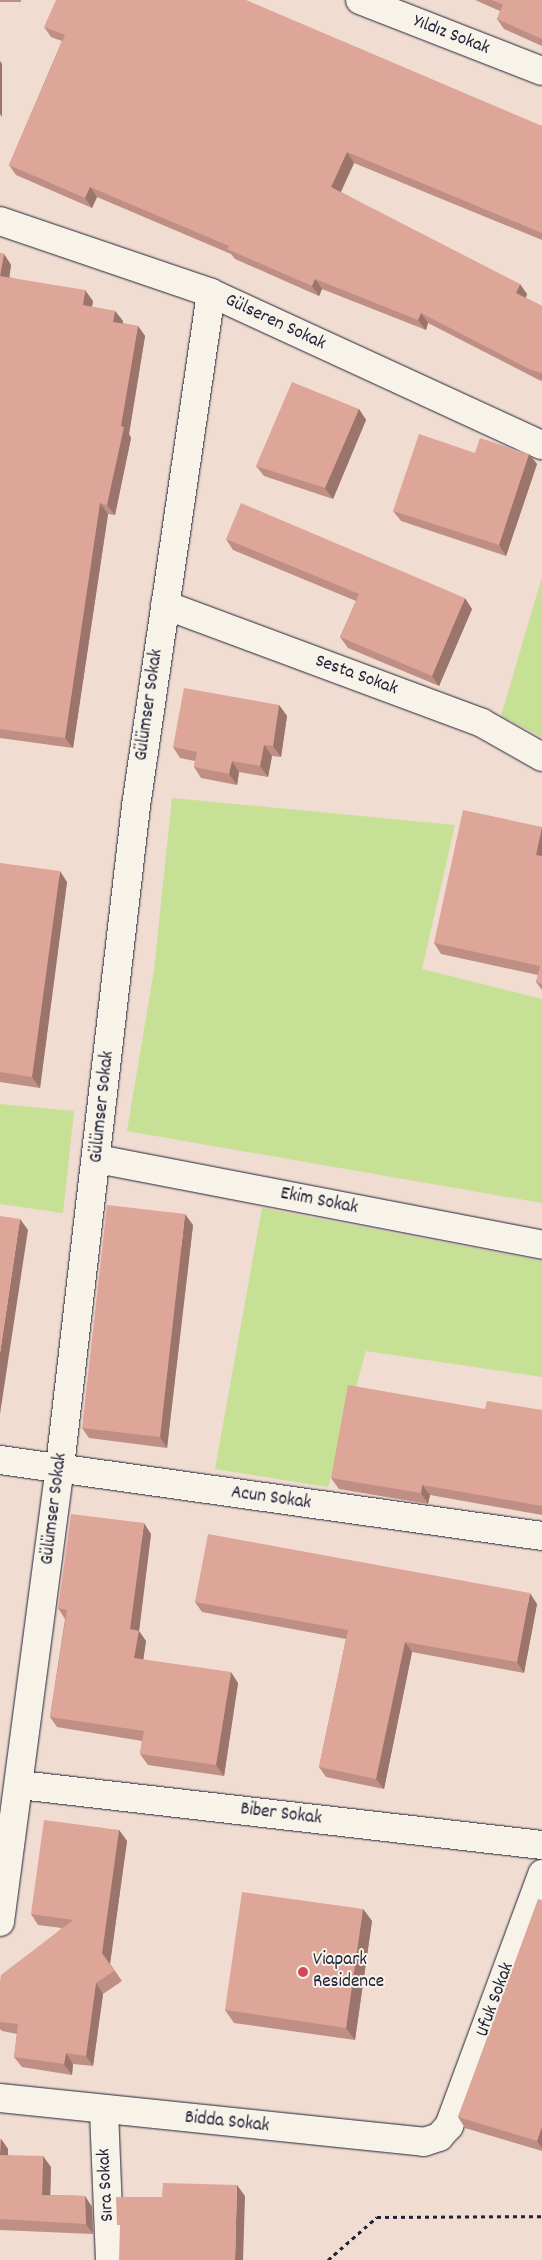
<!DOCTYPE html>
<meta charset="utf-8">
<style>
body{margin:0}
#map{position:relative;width:542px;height:2260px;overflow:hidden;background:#f0dcd0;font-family:Dekko,sans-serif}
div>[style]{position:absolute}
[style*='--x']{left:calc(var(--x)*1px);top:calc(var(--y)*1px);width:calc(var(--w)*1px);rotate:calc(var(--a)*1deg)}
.green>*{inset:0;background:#c6e096}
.path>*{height:3px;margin-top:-1.5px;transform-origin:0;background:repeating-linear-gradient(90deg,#22223b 0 4px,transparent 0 8px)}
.roads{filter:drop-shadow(0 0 1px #22223b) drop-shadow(0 0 1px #22223b)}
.minor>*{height:28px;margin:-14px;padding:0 14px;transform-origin:14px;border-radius:14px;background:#f7f3e8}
.wall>*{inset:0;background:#bf8e84}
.shaded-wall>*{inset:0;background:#9b746b}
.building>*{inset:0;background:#dea599}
.dots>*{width:14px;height:14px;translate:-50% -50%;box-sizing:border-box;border:2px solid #f7f3e8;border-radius:50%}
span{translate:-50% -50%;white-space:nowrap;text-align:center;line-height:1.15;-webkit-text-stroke:4px #f7f3e8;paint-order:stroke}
.street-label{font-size:19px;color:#22223b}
.poi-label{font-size:19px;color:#22223b}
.left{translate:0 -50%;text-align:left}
</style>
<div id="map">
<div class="green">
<i style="clip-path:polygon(542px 577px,542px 737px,501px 716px)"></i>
<i style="clip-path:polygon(172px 798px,455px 825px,422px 969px,542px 999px,542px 1203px,127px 1131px,154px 970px)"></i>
<i style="clip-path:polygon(0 1104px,74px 1111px,63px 1213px,0 1204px)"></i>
<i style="clip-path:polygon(262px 1208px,542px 1261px,542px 1377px,366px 1351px,328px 1487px,215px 1469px)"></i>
</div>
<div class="path">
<i style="--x:328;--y:2260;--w:65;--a:-41.3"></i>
<i style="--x:377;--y:2217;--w:165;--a:-0.3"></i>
</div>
<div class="roads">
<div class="minor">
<i style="--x:360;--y:0;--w:195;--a:21.3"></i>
<i style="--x:0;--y:221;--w:223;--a:18.8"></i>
<i style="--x:211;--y:293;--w:364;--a:24.7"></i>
<i style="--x:165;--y:605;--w:338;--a:20.4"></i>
<i style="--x:482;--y:723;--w:69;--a:29.5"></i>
<i style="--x:97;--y:1159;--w:453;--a:10.9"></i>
<i style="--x:0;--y:1460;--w:547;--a:7.98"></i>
<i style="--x:20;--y:1785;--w:525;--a:6.56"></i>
<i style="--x:0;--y:1922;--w:460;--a:-82.5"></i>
<i style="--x:60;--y:1466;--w:664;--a:-83.43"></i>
<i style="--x:136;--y:806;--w:518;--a:-81.68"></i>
<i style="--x:0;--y:2098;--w:426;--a:5.9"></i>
<i style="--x:424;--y:2142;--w:16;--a:-18"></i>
<i style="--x:439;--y:2137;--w:15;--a:-48"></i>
<i style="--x:449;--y:2126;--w:269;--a:-69.7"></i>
<i style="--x:104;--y:2111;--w:149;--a:87.7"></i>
</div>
</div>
<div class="wall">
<i style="clip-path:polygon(0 0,21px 0,21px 2px,0 2px)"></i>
<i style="clip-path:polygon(475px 0,542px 0,542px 46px,504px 29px,497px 19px,500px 11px)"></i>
<i style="clip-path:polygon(44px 27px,542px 126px,542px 240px,354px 163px,341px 192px,527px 294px,526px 298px,542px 306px,542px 381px,539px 380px,428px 323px,426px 330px,322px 289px,319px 296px,235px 259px,231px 254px,97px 197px,92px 208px,16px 175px,9px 165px,62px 41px,51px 37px)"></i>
<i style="clip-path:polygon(0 253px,4px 254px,11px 265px,9px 277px,93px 301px,92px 307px,115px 311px,123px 321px,122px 323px,138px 326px,145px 336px,129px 434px,131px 438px,115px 515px,108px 514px,73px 748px,0 738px)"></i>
<i style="clip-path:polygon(359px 409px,366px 420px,333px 499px,264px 476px,256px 466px)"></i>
<i style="clip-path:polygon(529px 454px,537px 464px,506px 556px,401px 521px,393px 511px)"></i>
<i style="clip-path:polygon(226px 539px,472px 609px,439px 686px,348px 648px,340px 637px,356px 601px,233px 550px)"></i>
<i style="clip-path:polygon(279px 705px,287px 716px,281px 757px,272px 756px,268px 777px,239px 772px,237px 785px,201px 778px,194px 767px,195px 761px,180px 758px,173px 747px)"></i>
<i style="clip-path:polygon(542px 827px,542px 990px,536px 982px,538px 975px,441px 954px,434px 943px)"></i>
<i style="clip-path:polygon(0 863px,67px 882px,40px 1088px,0 1082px)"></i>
<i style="clip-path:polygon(193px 1225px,167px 1448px,89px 1438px,82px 1428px)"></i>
<i style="clip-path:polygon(485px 1409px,542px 1410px,542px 1515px,430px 1495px,428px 1504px,339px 1489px,331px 1478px)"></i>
<i style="clip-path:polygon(151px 1534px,139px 1631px,146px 1641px,143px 1660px,238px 1683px,224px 1776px,148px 1765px,140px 1754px,142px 1741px,57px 1727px,50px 1717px,65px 1619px,58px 1608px)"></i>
<i style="clip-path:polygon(195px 1602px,537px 1604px,524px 1673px,412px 1652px,384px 1789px,326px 1777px,319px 1767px,346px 1639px,202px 1612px)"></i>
<i style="clip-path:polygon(119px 1830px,127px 1841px,110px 1964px,122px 1981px,103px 1994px,93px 2066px,73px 2064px,72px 2075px,22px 2067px,14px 2057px,17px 2034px,2px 2031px,0 2029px,0 1982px,62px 1928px,38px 1925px,31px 1914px)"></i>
<i style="clip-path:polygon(542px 1900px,542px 2151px,465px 2128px,458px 2117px)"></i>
<i style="clip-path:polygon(363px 1909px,372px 1921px,355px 2040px,234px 2023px,225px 2010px)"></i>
<i style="clip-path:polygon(0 2139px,1px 2139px,8px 2149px,8px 2155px,51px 2167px,50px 2195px,85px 2196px,92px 2207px,93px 2234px,0 2230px)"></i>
</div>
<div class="shaded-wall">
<i style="clip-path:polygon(0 61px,2px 64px,2px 117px,0 114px)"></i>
<i style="clip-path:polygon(347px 152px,354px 163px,338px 198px,331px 187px)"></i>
<i style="clip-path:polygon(90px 187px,97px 197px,92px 208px,85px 198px)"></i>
<i style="clip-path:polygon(4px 254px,11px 265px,8px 287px,0 276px)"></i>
<i style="clip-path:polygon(315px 279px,322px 289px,319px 296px,312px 286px)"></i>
<i style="clip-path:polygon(520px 284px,527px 294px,523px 303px,516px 293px)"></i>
<i style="clip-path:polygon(85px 290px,93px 301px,90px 316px,83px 305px)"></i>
<i style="clip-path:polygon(115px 311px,123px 321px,121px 332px,113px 322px)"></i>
<i style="clip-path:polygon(421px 313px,428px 323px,426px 330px,418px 320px)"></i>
<i style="clip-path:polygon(138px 326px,145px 336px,129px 434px,131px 438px,115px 515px,107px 505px)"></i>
<i style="clip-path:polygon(359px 409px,366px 420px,333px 499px,325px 488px)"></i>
<i style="clip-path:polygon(529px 454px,537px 464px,506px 556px,499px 545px)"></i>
<i style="clip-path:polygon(100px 503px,108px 514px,73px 748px,65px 738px)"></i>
<i style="clip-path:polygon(465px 598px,472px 609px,439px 686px,432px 676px)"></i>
<i style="clip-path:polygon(279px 705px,287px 716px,281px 757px,273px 746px)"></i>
<i style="clip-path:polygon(264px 745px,272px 756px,268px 777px,260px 766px)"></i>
<i style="clip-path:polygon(232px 761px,239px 772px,237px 785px,229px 774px)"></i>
<i style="clip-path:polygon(542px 827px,542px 864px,536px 855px)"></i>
<i style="clip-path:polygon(60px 871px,67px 882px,40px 1088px,32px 1077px)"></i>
<i style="clip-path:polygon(185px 1214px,193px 1225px,167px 1448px,160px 1437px)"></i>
<i style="clip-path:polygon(20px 1219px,28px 1230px,0 1414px,0 1353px)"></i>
<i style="clip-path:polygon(422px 1485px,430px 1495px,428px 1504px,421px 1493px)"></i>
<i style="clip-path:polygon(144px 1523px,151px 1534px,139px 1631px,146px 1641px,142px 1669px,134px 1658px,130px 1629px)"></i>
<i style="clip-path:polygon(530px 1593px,537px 1604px,524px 1673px,517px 1662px)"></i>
<i style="clip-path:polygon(405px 1642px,412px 1652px,384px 1789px,376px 1779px)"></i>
<i style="clip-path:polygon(231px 1672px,238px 1683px,224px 1776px,216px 1765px)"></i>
<i style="clip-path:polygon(119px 1830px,127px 1841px,110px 1964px,122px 1981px,102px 1953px)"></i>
<i style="clip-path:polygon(363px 1909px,372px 1921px,355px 2040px,346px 2028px)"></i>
<i style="clip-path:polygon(96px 1983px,103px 1994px,93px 2066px,86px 2056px)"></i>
<i style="clip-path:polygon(66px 2053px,73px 2064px,72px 2075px,64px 2064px)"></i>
<i style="clip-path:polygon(542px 2127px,542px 2148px,537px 2141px)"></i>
<i style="clip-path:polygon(1px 2139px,8px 2149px,8px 2165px,0 2155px)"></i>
<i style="clip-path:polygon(43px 2156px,51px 2167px,50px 2205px,42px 2195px)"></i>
<i style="clip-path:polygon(237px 2185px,245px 2196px,243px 2260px,235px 2260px)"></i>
<i style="clip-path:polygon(85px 2196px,92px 2207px,93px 2234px,86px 2224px)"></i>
</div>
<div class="building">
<i style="clip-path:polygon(56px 0,246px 0,542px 126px,542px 233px,347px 152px,331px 187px,520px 284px,516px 293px,542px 306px,542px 373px,531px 370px,421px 313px,418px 320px,315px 279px,312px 286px,227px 249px,229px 246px,90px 187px,85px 198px,9px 165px,65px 35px,44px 27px)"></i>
<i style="clip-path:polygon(492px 0,542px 0,542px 39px,497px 19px,503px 5px)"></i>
<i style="clip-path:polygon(0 253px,4px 254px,0 276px,85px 290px,83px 305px,115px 311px,113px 322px,138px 326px,121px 426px,124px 427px,107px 505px,100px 503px,65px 738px,0 729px)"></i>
<i style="clip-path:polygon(292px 382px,359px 409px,325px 488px,256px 466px)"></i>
<i style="clip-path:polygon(419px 434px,475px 453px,480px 438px,529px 454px,499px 545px,393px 511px)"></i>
<i style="clip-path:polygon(241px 503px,465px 598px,432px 676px,340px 637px,359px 594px,226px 539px)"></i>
<i style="clip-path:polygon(184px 688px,279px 705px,273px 746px,264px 745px,260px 766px,232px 761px,229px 774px,194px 767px,197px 752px,173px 747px)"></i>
<i style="clip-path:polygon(463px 810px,542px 827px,536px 855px,542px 856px,542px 984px,536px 982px,540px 966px,434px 943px)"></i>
<i style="clip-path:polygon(0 863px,60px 871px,32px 1077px,0 1072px)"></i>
<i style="clip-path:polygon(107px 1205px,185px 1214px,160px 1437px,82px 1428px)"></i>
<i style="clip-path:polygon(0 1216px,20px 1219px,0 1353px)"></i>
<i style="clip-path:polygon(348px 1385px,485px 1409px,487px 1401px,542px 1410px,542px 1506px,422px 1485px,421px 1493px,331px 1478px)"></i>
<i style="clip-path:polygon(71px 1514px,144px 1523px,130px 1629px,139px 1631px,134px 1658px,231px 1672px,216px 1765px,140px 1754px,144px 1731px,50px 1717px,67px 1610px,58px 1608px)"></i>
<i style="clip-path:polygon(208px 1534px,530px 1593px,517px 1662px,405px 1642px,376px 1779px,319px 1767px,348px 1630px,195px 1602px)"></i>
<i style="clip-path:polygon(44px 1820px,119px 1830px,102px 1953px,114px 1971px,96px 1983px,86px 2056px,66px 2053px,64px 2064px,14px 2057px,18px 2024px,0 2022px,0 1982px,1px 1975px,73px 1920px,31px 1914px)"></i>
<i style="clip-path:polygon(242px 1892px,363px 1909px,346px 2028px,225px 2010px)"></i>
<i style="clip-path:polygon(538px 1899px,542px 1900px,542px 2127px,537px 2141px,458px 2117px)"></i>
<i style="clip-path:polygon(0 2139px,1px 2139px,0 2155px,43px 2156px,42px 2195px,85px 2196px,86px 2224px,0 2219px)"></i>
<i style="clip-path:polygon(163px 2183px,237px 2185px,235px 2260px,119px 2260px,120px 2225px,117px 2225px,116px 2197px,162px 2197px)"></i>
</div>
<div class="dots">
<i style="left:303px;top:1972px;background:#d1495b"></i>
</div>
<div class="street-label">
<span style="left:451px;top:36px;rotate:21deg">Yıldız Sokak</span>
<span style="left:275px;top:323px;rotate:25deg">Gülseren Sokak</span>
<span style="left:356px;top:676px;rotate:20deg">Sesta Sokak</span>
<span style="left:150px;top:705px;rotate:-82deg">Gülümser Sokak</span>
<span style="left:103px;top:1107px;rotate:-84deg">Gülümser Sokak</span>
<span style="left:319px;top:1202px;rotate:11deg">Ekim Sokak</span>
<span style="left:271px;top:1499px;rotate:8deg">Acun Sokak</span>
<span style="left:55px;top:1509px;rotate:-83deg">Gülümser Sokak</span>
<span style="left:281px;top:1815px;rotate:7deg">Biber Sokak</span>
<span style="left:496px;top:2000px;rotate:-70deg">Ufuk Sokak</span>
<span style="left:227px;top:2123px;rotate:6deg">Bidda Sokak</span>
<span style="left:107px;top:2185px;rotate:-93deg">Sıra Sokak</span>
</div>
<div class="poi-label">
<span class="left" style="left:313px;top:1972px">Viapark<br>Residence</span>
</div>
</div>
